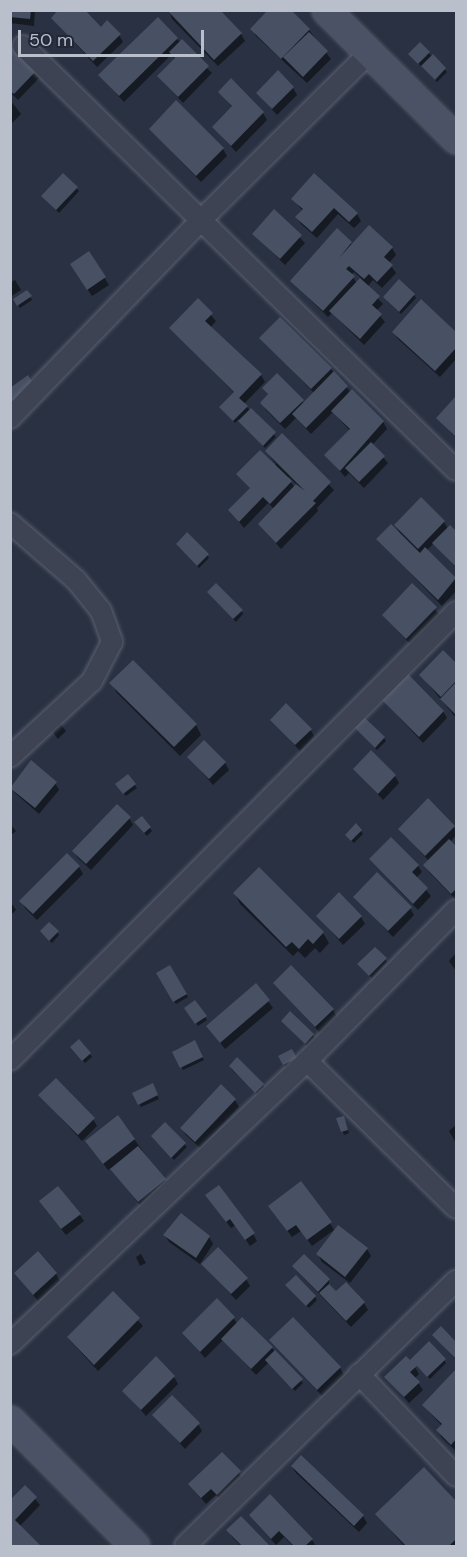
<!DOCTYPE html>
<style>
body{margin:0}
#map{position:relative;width:467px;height:1557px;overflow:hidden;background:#293142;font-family:"DM Sans",sans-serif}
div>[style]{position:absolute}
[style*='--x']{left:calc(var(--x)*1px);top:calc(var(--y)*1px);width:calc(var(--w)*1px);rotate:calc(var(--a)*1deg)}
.shadow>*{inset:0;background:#0007}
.building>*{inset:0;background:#485164}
.roads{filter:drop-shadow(0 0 2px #5b6170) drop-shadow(0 0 2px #5b6170)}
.street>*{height:20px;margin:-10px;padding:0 10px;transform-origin:10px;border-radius:10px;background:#3d4352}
.secondary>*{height:27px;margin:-13.5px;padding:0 13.5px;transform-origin:13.5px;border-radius:13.5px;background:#4b5265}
span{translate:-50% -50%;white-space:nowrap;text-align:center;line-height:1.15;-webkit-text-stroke:5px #222838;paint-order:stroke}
.frame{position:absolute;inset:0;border:12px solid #babfcc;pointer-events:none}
.scale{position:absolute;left:18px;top:30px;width:186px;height:27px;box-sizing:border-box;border:3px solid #babfcc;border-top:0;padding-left:8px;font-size:18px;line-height:21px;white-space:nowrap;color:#babfcc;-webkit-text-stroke:4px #222838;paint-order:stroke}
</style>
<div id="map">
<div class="shadow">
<i style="clip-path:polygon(10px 10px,35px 10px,34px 26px,10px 23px)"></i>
<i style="clip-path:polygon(169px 10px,241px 34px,245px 41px,218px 66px,172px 19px)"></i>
<i style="clip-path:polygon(52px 18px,119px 35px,123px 42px,97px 67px)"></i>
<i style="clip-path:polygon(252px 29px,309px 30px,331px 59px,307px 83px,256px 36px)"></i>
<i style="clip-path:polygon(177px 39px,212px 73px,183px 103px,159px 77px,175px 60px,172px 54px,124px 102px,100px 76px)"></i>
<i style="clip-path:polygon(420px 44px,447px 72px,437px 82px,412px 57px)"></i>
<i style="clip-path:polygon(12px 50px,39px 78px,18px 100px,10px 92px)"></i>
<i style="clip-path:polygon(293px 88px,297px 95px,277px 115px,257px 93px)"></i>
<i style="clip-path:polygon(220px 92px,263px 113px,267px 120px,236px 152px,213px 127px,232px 107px)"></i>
<i style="clip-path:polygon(10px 100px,21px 114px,10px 125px)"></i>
<i style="clip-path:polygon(150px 129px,223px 149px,227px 156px,201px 182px)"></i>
<i style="clip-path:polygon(63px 175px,79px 191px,59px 213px,43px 196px)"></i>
<i style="clip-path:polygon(314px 175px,357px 214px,361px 221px,354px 228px,338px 214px,317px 238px,301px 224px,297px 217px,303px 211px,293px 199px)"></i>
<i style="clip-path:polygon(275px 212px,305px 243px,285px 265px,254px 234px)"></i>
<i style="clip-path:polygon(evenodd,351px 243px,352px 245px,392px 248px,396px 255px,389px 263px,396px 273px,382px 288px,373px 280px,367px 287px,383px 304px,376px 311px,385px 322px,364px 345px,332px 313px,328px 317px,291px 281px,351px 243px,354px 272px,361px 278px,357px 283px,351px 275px,354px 272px)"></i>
<i style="clip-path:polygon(89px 253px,109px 285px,92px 296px,76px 272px)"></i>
<i style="clip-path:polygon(15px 280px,21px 290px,10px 297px,10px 283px)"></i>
<i style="clip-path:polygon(27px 292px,32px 300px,20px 308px,15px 300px)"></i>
<i style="clip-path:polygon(414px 295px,416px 298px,401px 314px,387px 301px)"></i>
<i style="clip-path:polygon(198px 300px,216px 321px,210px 328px,261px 375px,265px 382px,244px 404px,276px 437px,265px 448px,239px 419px,235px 423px,223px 410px,234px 393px,171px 328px)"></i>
<i style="clip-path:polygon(421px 302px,456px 334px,456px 359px,440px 377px,398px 339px,394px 332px)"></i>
<i style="clip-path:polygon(261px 338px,331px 369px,351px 393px,383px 422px,387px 429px,372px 445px,388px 463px,364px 488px,349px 473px,345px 477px,326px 455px,350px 431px,333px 412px,311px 434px,296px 418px,285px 429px,266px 410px,262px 403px,269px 396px,264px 388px,304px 403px,314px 393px)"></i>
<i style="clip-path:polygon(456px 398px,456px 438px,438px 418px)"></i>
<i style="clip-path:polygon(evenodd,282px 435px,334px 490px,317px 508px,318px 511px,281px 549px,259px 524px,274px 509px,268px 503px,244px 528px,230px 511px,276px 464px,267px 452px,282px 435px,289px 477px,297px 485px,295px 488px,288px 478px,289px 477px)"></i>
<i style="clip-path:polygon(444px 522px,448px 529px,450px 527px,456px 533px,456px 568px,434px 543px,426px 551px,456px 580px,456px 591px,442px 606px,378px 539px,400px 533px,395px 525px)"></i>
<i style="clip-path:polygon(177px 545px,207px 555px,209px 558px,199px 568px)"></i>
<i style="clip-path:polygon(412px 586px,440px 615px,411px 645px,383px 615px)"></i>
<i style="clip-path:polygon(209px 593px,242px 611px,243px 614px,236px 622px)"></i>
<i style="clip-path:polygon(443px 652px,456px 665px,456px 718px,421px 675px)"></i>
<i style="clip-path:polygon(133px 662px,196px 725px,201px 735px,180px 756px,117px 693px,111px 683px)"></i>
<i style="clip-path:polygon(384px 701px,443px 711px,447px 718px,423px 743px)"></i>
<i style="clip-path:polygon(272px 720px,310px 729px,314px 736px,300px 751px)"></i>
<i style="clip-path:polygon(60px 723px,66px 731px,58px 739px,52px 731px)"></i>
<i style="clip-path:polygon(356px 728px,384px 738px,386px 741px,377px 750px)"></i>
<i style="clip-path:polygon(189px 757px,225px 763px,229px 770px,213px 785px)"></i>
<i style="clip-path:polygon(31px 762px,55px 783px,59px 790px,39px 814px,15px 793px,11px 786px)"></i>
<i style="clip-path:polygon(355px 769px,395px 776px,399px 783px,383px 800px)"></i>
<i style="clip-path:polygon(128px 776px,137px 788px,126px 796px,119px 788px)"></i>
<i style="clip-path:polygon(129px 818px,133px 825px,91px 870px,78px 858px,74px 851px)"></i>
<i style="clip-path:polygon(142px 818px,152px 831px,147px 836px,138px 826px)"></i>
<i style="clip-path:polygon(10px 824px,16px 831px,10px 836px)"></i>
<i style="clip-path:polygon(454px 826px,456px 835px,450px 842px,456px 849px,456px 900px,429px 872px,425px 865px,429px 861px,399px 829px)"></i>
<i style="clip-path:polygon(361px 831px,363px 834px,354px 843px,348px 838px)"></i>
<i style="clip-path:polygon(370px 860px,418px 866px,422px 872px,416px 878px,431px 896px,418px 910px)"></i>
<i style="clip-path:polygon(79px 867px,83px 874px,37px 920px,25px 908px,21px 901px)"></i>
<i style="clip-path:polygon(259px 869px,323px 933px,329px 943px,320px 953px,315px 948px,305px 958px,298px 951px,293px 956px,240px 904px,235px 894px)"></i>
<i style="clip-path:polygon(355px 897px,410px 908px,414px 915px,393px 937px)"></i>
<i style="clip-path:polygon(10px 901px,16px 910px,10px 916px)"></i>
<i style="clip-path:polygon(318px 916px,361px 917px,365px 924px,343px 945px)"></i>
<i style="clip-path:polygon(57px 932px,59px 935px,52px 943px,44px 935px)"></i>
<i style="clip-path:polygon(456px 953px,456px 971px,449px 961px)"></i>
<i style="clip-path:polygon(385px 959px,387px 962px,372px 978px,361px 968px)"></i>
<i style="clip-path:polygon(170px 967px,188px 997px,176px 1004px,158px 974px)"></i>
<i style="clip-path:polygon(275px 983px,333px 1010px,337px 1017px,320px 1033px)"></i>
<i style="clip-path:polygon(256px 985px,273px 1008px,225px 1049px,208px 1027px)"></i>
<i style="clip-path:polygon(195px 1002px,207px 1020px,198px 1026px,186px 1008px)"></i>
<i style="clip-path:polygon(283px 1021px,313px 1035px,315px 1038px,307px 1046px)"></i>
<i style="clip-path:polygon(79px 1041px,92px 1057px,85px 1063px,74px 1050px)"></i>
<i style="clip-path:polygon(195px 1042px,204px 1060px,183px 1070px,174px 1052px)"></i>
<i style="clip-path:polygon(291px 1051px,297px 1062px,286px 1068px,280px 1056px)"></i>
<i style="clip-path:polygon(237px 1060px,263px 1085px,265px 1088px,258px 1095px,232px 1070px,230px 1066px)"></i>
<i style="clip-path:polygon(152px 1085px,159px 1099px,141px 1107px,134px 1094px)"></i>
<i style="clip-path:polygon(40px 1095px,93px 1119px,97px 1126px,82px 1141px)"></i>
<i style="clip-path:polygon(235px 1100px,239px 1107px,200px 1148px,186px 1135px,182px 1128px)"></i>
<i style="clip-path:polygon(338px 1119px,345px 1121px,349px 1133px,344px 1135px)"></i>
<i style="clip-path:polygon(165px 1124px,187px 1147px,174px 1160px,154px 1139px)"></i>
<i style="clip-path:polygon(456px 1125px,456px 1143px,449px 1131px)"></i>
<i style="clip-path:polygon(134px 1139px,169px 1186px,142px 1208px,111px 1168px,108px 1170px,91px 1148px)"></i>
<i style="clip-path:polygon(211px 1202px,253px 1234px,257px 1241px,250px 1246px,236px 1225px,231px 1228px)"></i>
<i style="clip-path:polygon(45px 1209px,80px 1215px,84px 1221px,66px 1235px)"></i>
<i style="clip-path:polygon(274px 1213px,330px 1223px,334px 1230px,312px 1246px,301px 1231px,292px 1237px)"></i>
<i style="clip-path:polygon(165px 1235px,209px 1237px,213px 1244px,200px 1264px,169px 1242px)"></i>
<i style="clip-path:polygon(367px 1249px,371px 1256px,350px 1283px,322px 1262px,318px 1255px)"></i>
<i style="clip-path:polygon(141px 1254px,146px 1263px,140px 1266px,136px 1257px)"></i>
<i style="clip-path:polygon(305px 1256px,329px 1280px,329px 1285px,336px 1293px,346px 1284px,364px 1303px,368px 1310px,351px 1327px,296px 1270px)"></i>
<i style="clip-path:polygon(203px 1265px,246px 1279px,250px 1286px,236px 1300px)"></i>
<i style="clip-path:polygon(16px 1274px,56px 1274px,60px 1281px,38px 1301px)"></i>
<i style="clip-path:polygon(289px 1288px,315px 1297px,317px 1300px,309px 1308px)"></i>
<i style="clip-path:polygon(113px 1293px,143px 1326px,98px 1371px,68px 1338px)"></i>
<i style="clip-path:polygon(217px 1300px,238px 1324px,272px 1348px,303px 1383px,295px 1391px,268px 1363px,256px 1375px,223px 1340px,205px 1358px,184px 1334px)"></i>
<i style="clip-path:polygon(441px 1328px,456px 1344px,456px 1360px,434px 1335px)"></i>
<i style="clip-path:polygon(271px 1341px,340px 1368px,344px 1375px,322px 1396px)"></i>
<i style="clip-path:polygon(444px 1360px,446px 1363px,430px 1379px,414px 1363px)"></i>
<i style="clip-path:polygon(415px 1367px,419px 1374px,415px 1378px,423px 1390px,409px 1403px,386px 1377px)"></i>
<i style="clip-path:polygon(456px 1371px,456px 1451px,442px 1438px,438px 1431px,442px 1426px,423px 1405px)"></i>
<i style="clip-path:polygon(174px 1377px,178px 1384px,146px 1416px,124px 1391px)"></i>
<i style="clip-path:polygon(154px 1415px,198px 1424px,202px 1431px,185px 1449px)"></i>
<i style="clip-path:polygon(222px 1454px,244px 1479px,222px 1501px,216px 1495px,206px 1504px,190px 1485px)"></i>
<i style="clip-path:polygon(292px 1467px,363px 1516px,367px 1523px,359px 1532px,296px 1473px)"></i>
<i style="clip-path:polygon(424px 1469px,456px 1503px,456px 1546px,404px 1546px,377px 1514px)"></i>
<i style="clip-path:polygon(25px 1487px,40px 1505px,20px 1526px,39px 1546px,10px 1546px,10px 1502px)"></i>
<i style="clip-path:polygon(250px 1516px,312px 1540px,316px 1546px,293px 1546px,284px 1537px,276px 1545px)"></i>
<i style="clip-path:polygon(241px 1518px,268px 1546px,241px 1546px,232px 1537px,228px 1530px)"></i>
</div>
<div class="building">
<i style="clip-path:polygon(10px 10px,31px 10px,30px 19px,10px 17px)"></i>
<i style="clip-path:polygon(58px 10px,85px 10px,101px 27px,107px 20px,121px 34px,93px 61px,51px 18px)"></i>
<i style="clip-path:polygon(167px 10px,220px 10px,242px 33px,214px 60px)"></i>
<i style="clip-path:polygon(268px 10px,291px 10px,310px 29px,281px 59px,250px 29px)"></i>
<i style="clip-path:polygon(158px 17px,178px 38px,119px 96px,98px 75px)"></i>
<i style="clip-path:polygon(309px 32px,328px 51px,303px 77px,283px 57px)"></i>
<i style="clip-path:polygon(182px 39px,209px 66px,178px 97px,157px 76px,175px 58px,169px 52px)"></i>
<i style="clip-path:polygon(420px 42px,430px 52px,418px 64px,408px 54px)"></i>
<i style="clip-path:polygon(12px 47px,36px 71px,14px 94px,10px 91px)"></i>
<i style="clip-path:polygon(433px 54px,446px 68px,435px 80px,421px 66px)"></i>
<i style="clip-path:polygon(278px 70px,294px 87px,272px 109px,256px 93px)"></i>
<i style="clip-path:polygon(231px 78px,264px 112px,231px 146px,212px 127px,232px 106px,218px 92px)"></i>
<i style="clip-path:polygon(176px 100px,224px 148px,196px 176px,149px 129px)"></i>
<i style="clip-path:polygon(63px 173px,78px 187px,56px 210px,41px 196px)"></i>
<i style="clip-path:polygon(314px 173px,358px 213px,349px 222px,334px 208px,312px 232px,295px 217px,303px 209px,291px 199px)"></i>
<i style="clip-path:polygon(274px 209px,302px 235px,280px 259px,252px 234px)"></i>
<i style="clip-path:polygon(369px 225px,393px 247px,384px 257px,393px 265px,377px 282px,369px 274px,364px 279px,349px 266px,346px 269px,355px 276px,323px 311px,290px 281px,337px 228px,352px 242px,339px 258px)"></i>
<i style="clip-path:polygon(89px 251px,106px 277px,87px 290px,70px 264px)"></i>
<i style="clip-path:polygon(360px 278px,380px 296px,372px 305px,382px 314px,360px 339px,329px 311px)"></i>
<i style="clip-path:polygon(399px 279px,415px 294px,399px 312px,383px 297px)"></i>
<i style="clip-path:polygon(27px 290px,32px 296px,17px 306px,13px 299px)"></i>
<i style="clip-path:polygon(198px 298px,213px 313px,205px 321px,262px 374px,239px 398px,248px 406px,233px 421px,219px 407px,234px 392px,169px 328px)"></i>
<i style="clip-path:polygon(421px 299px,456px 332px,456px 348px,435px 371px,392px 332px)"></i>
<i style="clip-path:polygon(280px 317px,332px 368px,311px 389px,259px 338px)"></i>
<i style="clip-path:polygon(334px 371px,348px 386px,306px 428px,292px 414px)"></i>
<i style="clip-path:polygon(277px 373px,304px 400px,280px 423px,260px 403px,268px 394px,262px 388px)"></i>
<i style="clip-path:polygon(28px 375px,34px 385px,10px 403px,10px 388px)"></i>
<i style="clip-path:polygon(352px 389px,384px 421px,340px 471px,324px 455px,350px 429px,331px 411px)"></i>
<i style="clip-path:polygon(456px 396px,456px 437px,436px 418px)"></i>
<i style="clip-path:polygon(251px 408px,276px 432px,263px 446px,238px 421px)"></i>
<i style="clip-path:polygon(282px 433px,331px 482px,313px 501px,316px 503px,276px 543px,258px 524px,296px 484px,305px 491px,265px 451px)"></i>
<i style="clip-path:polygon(371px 442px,385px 456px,359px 482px,345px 468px)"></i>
<i style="clip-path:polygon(260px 450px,292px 481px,270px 504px,263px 497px,239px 522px,228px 510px,250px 488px,236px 474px)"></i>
<i style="clip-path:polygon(421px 497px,445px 521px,418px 549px,394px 525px)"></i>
<i style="clip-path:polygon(391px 524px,420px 553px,425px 547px,456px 578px,438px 600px,376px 539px)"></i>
<i style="clip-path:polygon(450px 525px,456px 531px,456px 567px,432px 543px)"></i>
<i style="clip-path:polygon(187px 532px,209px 554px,197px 566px,176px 544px)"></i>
<i style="clip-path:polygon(216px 583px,243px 610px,233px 619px,207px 592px)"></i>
<i style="clip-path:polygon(412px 583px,437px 607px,406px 639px,382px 615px)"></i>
<i style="clip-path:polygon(443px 650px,456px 663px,456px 681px,441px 697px,419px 675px)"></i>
<i style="clip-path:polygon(133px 660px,197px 724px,174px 747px,109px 683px)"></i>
<i style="clip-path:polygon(408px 674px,444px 711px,419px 737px,382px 700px)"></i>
<i style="clip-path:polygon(456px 682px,456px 715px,440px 699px)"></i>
<i style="clip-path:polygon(286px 703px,312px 729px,295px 745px,270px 720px)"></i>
<i style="clip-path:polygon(364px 717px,385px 737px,375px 748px,354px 727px)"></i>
<i style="clip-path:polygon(204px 740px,226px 762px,209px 779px,187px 757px)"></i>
<i style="clip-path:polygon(371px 750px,396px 775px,378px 794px,353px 769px)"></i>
<i style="clip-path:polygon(31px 760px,57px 782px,35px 808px,10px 788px)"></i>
<i style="clip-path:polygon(128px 774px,136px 784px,123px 794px,115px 784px)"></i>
<i style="clip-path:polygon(428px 798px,455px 826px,425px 856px,398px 829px)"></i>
<i style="clip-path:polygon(117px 804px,131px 817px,86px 864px,72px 851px)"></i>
<i style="clip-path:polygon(142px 816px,151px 827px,144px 833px,134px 822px)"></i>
<i style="clip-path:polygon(356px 823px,362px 830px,351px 841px,345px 835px)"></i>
<i style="clip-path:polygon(391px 837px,419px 865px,412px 872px,428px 888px,413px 904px,369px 859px)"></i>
<i style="clip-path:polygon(449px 839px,456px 846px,456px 889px,451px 894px,423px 865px)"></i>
<i style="clip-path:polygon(67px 853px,80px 866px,33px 914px,19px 901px)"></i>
<i style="clip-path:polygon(259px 867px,324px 932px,313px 944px,308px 939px,299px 949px,292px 942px,286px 947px,233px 893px)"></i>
<i style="clip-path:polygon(377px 872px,412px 907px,388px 931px,353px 897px)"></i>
<i style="clip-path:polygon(339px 892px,362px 916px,339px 939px,316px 916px)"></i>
<i style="clip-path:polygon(49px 922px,59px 931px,49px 941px,40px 931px)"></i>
<i style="clip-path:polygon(375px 947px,387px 958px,369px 976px,357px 964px)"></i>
<i style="clip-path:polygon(170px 965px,187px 994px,173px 1002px,156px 973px)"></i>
<i style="clip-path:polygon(291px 965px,334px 1009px,315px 1027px,273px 983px)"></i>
<i style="clip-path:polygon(256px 983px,270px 1000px,220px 1043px,206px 1026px)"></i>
<i style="clip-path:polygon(195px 1000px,207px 1016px,195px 1024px,184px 1008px)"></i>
<i style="clip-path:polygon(290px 1011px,314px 1034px,305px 1044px,281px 1021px)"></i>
<i style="clip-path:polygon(79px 1039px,91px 1053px,82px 1061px,70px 1047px)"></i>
<i style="clip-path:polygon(195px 1040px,203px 1057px,180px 1068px,172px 1052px)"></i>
<i style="clip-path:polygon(292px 1049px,297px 1058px,283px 1065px,278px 1056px)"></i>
<i style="clip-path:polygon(237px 1057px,264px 1084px,255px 1093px,229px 1066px)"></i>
<i style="clip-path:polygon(56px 1078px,95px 1118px,78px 1135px,38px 1095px)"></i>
<i style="clip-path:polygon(153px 1083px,158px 1095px,138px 1105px,132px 1093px)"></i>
<i style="clip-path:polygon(221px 1084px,236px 1099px,195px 1142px,180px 1128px)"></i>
<i style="clip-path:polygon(118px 1115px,135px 1139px,103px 1164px,85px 1141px)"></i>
<i style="clip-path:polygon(344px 1116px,348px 1130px,341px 1132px,336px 1118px)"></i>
<i style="clip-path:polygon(165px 1122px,186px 1143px,171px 1158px,151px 1136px)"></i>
<i style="clip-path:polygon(138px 1146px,166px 1179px,138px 1202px,110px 1169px)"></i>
<i style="clip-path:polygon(301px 1181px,332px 1222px,307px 1240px,296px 1225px,287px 1231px,268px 1206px)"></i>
<i style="clip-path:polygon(219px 1185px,255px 1233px,245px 1240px,230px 1219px,226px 1222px,205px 1195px)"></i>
<i style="clip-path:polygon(58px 1186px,81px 1214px,61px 1229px,39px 1201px)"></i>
<i style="clip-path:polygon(181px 1213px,210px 1236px,196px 1258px,163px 1235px)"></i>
<i style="clip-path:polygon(338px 1225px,368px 1248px,345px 1277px,316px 1254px)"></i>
<i style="clip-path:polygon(218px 1247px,248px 1278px,231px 1294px,201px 1264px)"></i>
<i style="clip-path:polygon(38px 1251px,57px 1273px,33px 1295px,14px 1273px)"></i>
<i style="clip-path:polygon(304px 1254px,330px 1279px,318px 1292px,292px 1266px)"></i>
<i style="clip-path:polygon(296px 1275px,316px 1296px,306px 1306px,285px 1285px)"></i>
<i style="clip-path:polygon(346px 1282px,365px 1302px,346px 1321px,319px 1293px,329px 1284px,336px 1291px)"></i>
<i style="clip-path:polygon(113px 1291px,140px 1318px,94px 1365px,67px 1337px)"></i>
<i style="clip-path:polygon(217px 1298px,235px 1317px,200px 1352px,182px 1333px)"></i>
<i style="clip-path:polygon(242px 1317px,273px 1347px,251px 1369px,221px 1339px)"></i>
<i style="clip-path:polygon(293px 1317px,341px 1367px,317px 1390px,269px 1340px)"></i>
<i style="clip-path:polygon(441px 1326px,456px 1342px,456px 1359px,432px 1335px)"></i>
<i style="clip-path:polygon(429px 1341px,446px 1359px,427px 1377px,417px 1366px,410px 1372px,420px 1382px,404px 1397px,384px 1377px,406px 1356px,410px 1360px)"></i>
<i style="clip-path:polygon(275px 1350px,303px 1379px,292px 1389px,265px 1360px)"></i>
<i style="clip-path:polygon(156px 1356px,175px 1376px,141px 1410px,122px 1391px)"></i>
<i style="clip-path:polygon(456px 1369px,456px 1439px,451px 1445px,436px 1430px,442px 1424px,422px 1405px)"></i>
<i style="clip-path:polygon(172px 1395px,200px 1423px,180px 1443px,152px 1415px)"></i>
<i style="clip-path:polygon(222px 1452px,241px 1471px,217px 1495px,211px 1489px,201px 1498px,188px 1484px)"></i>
<i style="clip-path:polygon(301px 1455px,364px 1515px,354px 1526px,291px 1466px)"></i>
<i style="clip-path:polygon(424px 1467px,456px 1501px,456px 1539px,449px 1546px,406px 1546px,375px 1514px)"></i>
<i style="clip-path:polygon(25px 1485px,37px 1497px,15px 1520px,41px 1546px,10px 1546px,10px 1500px)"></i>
<i style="clip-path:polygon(270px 1494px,313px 1539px,305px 1546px,294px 1546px,279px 1531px,271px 1539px,249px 1515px)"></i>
<i style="clip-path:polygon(241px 1516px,270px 1546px,242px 1546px,226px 1530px)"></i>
</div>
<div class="roads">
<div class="street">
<i style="--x:23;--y:46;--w:606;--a:44.4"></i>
<i style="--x:10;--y:418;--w:275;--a:-46"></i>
<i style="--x:201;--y:220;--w:237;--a:-44.8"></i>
<i style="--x:10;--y:523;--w:87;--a:40.8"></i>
<i style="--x:76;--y:580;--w:40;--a:51"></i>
<i style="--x:101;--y:611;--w:33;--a:70"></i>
<i style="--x:112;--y:642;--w:44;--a:117.1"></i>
<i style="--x:92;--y:681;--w:112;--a:137.2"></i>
<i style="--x:10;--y:1060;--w:632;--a:-45.13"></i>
<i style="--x:307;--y:1061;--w:209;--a:44.6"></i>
<i style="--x:10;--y:1344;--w:410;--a:-43.6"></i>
<i style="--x:307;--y:1061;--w:212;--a:-45.4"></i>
<i style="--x:359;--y:1374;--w:141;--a:46.4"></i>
<i style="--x:185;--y:1546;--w:379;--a:-44.4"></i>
</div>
<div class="secondary">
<i style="--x:326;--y:10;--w:183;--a:44.8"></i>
<i style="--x:10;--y:1420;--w:177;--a:45.2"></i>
</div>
</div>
<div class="frame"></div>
<div class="scale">50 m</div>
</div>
